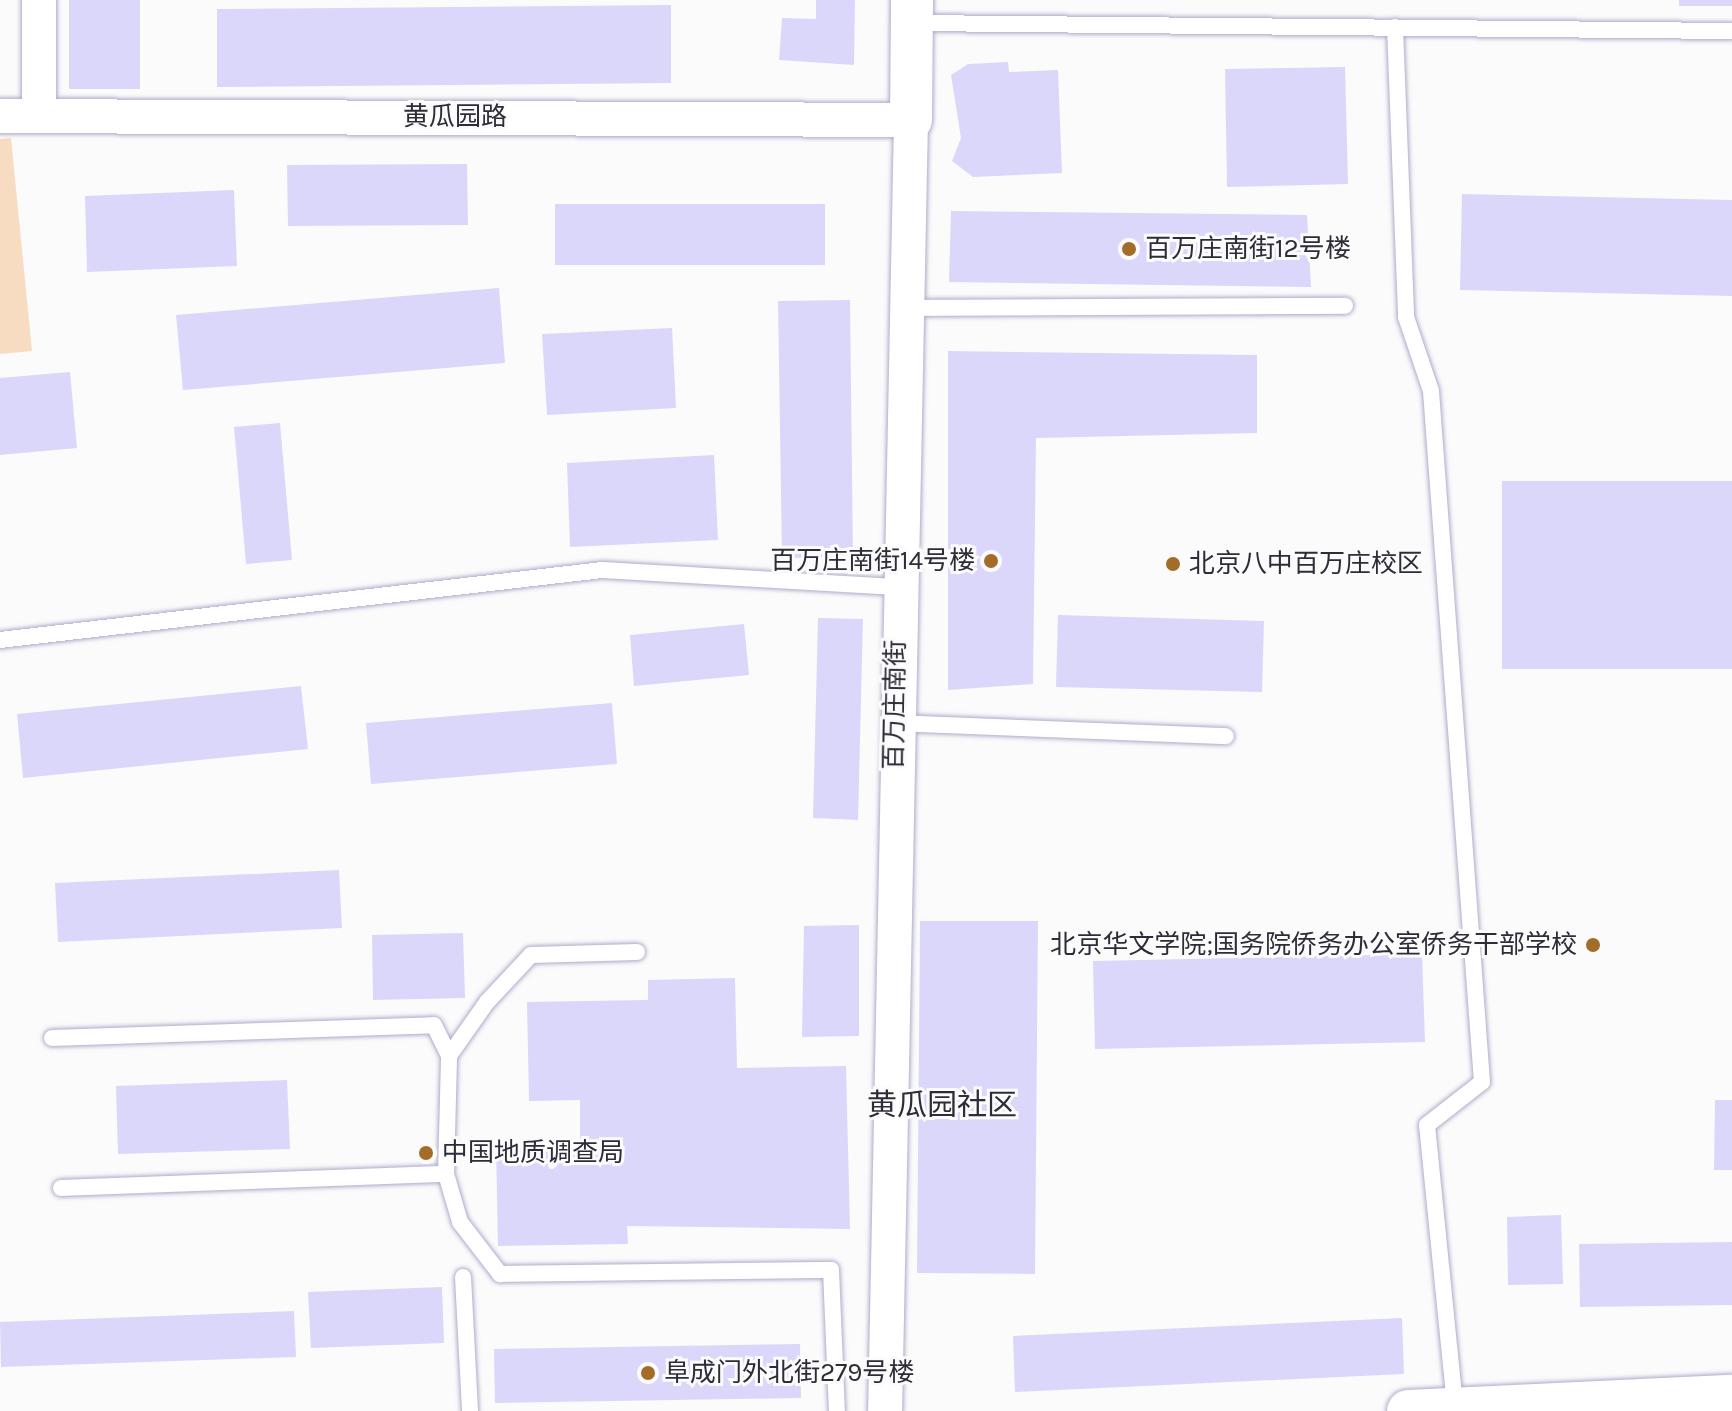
<!DOCTYPE html>
<meta charset="utf-8">
<style>
body{margin:0}
#map{position:relative;width:1732px;height:1411px;overflow:hidden;background:#fbfbfb;font-family:Karla,"Noto Sans SC",sans-serif}
div>[style]{position:absolute}
[style*='--x']{left:calc(var(--x)*1px);top:calc(var(--y)*1px);width:calc(var(--w)*1px);rotate:calc(var(--a)*1deg)}
.green>*{inset:0;background:#f7dcc2}
.building>*{inset:0;background:#dbd7fa}
.roads{filter:drop-shadow(0 0 2px #afabcb) drop-shadow(0 0 2px #afabcb)}
.service>*{height:16px;margin:-8px;padding:0 8px;transform-origin:8px;border-radius:8px;background:#fff}
.minor>*{height:34px;margin:-17px;padding:0 17px;transform-origin:17px;border-radius:17px;background:#fff}
.tertiary>*{height:42px;margin:-21px;padding:0 21px;transform-origin:21px;border-radius:21px;background:#fff}
.dots>*{width:22px;height:22px;translate:-50% -50%;box-sizing:border-box;border:4px solid #fbfbfb;border-radius:50%}
span{translate:-50% -50%;white-space:nowrap;text-align:center;line-height:1.15;-webkit-text-stroke:6px #fbfbfb;paint-order:stroke}
.street-label{font-size:26px;color:#2d2c38}
.poi-label{font-size:26px;color:#2d2c38}
.left{translate:0 -50%;text-align:left}
.right{translate:-100% -50%;text-align:right}
.quarter-label{font-size:30px;color:#2d2c38}
</style>
<div id="map">
<div class="green">
<i style="clip-path:polygon(11px 138px,32px 351px,0 354px,0 139px)"></i>
</div>
<div class="building">
<i style="clip-path:polygon(69px 0,140px 0,140px 89px,69px 89px)"></i>
<i style="clip-path:polygon(816px 0,855px 0,854px 65px,779px 60px,782px 18px,816px 19px)"></i>
<i style="clip-path:polygon(1679px 0,1732px 0,1732px 6px,1679px 6px)"></i>
<i style="clip-path:polygon(671px 5px,671px 83px,217px 87px,217px 9px)"></i>
<i style="clip-path:polygon(1008px 62px,1009px 72px,1058px 70px,1062px 173px,973px 177px,952px 161px,961px 138px,951px 75px,968px 64px)"></i>
<i style="clip-path:polygon(1345px 67px,1348px 184px,1227px 187px,1225px 69px)"></i>
<i style="clip-path:polygon(467px 164px,468px 225px,288px 226px,287px 165px)"></i>
<i style="clip-path:polygon(234px 190px,237px 266px,87px 272px,85px 196px)"></i>
<i style="clip-path:polygon(1462px 194px,1732px 200px,1732px 296px,1460px 290px)"></i>
<i style="clip-path:polygon(555px 204px,825px 204px,825px 265px,555px 265px)"></i>
<i style="clip-path:polygon(951px 211px,1307px 215px,1311px 287px,949px 282px)"></i>
<i style="clip-path:polygon(499px 288px,505px 363px,183px 390px,176px 315px)"></i>
<i style="clip-path:polygon(850px 300px,853px 557px,782px 558px,778px 301px)"></i>
<i style="clip-path:polygon(672px 328px,676px 408px,547px 415px,542px 334px)"></i>
<i style="clip-path:polygon(948px 351px,1257px 355px,1257px 433px,1036px 438px,1033px 684px,948px 690px)"></i>
<i style="clip-path:polygon(70px 372px,77px 448px,0 455px,0 378px)"></i>
<i style="clip-path:polygon(280px 423px,292px 560px,246px 564px,234px 427px)"></i>
<i style="clip-path:polygon(714px 455px,718px 540px,570px 547px,567px 463px)"></i>
<i style="clip-path:polygon(1502px 481px,1732px 481px,1732px 669px,1502px 669px)"></i>
<i style="clip-path:polygon(1058px 615px,1264px 621px,1262px 692px,1056px 687px)"></i>
<i style="clip-path:polygon(818px 618px,863px 619px,858px 820px,813px 818px)"></i>
<i style="clip-path:polygon(744px 624px,749px 675px,634px 686px,630px 635px)"></i>
<i style="clip-path:polygon(301px 686px,308px 749px,23px 778px,17px 714px)"></i>
<i style="clip-path:polygon(612px 703px,617px 764px,371px 784px,366px 723px)"></i>
<i style="clip-path:polygon(339px 870px,342px 928px,58px 942px,55px 883px)"></i>
<i style="clip-path:polygon(920px 921px,1038px 921px,1035px 1274px,917px 1273px)"></i>
<i style="clip-path:polygon(859px 925px,859px 1036px,802px 1037px,804px 926px)"></i>
<i style="clip-path:polygon(463px 933px,465px 998px,373px 1000px,372px 935px)"></i>
<i style="clip-path:polygon(1422px 954px,1425px 1042px,1095px 1049px,1093px 961px)"></i>
<i style="clip-path:polygon(735px 978px,737px 1068px,846px 1066px,850px 1229px,627px 1226px,628px 1244px,498px 1246px,496px 1148px,580px 1146px,580px 1100px,529px 1101px,527px 1002px,648px 1000px,648px 980px)"></i>
<i style="clip-path:polygon(287px 1080px,290px 1149px,118px 1154px,116px 1086px)"></i>
<i style="clip-path:polygon(1715px 1100px,1732px 1100px,1732px 1170px,1714px 1170px)"></i>
<i style="clip-path:polygon(1561px 1215px,1563px 1284px,1508px 1285px,1507px 1217px)"></i>
<i style="clip-path:polygon(1732px 1242px,1732px 1305px,1580px 1307px,1579px 1244px)"></i>
<i style="clip-path:polygon(442px 1287px,444px 1343px,311px 1348px,308px 1292px)"></i>
<i style="clip-path:polygon(294px 1311px,296px 1357px,1px 1367px,0 1322px)"></i>
<i style="clip-path:polygon(1402px 1318px,1404px 1374px,1015px 1392px,1013px 1336px)"></i>
<i style="clip-path:polygon(800px 1344px,801px 1398px,495px 1403px,494px 1349px)"></i>
</div>
<div class="roads">
<div class="service">
<i style="--x:913;--y:23;--w:819;--a:0.56"></i>
<i style="--x:1395;--y:27;--w:290;--a:87.8"></i>
<i style="--x:1406;--y:317;--w:78;--a:71.3"></i>
<i style="--x:1431;--y:391;--w:693;--a:85.78"></i>
<i style="--x:1482;--y:1082;--w:70;--a:142"></i>
<i style="--x:1427;--y:1125;--w:283;--a:84.3"></i>
<i style="--x:905;--y:308;--w:440;--a:-0.3"></i>
<i style="--x:0;--y:640;--w:606;--a:-6.63"></i>
<i style="--x:602;--y:570;--w:295;--a:3.3"></i>
<i style="--x:896;--y:723;--w:330;--a:2.3"></i>
<i style="--x:52;--y:1038;--w:382;--a:-1.9"></i>
<i style="--x:434;--y:1025;--w:34;--a:64"></i>
<i style="--x:446;--y:1174;--w:118;--a:-88.5"></i>
<i style="--x:449;--y:1056;--w:66;--a:-54.9"></i>
<i style="--x:487;--y:1002;--w:64;--a:-46.9"></i>
<i style="--x:531;--y:955;--w:106;--a:-1.6"></i>
<i style="--x:61;--y:1188;--w:385;--a:-2.1"></i>
<i style="--x:446;--y:1174;--w:50;--a:73.7"></i>
<i style="--x:460;--y:1222;--w:66;--a:52.4"></i>
<i style="--x:500;--y:1274;--w:331;--a:-0.7"></i>
<i style="--x:831;--y:1270;--w:141;--a:87.6"></i>
<i style="--x:463;--y:1277;--w:134;--a:87"></i>
</div>
<div class="minor">
<i style="--x:39;--y:0;--w:116;--a:90"></i>
<i style="--x:0;--y:116;--w:911;--a:0.25"></i>
<i style="--x:911;--y:120;--w:1291;--a:91.15"></i>
</div>
<div class="tertiary">
<i style="--x:911;--y:120;--w:120;--a:-89.5"></i>
<i style="--x:1408;--y:1411;--w:324;--a:-2.7"></i>
</div>
</div>
<div class="dots">
<i style="left:1129px;top:249px;background:#a46c29"></i>
<i style="left:991px;top:561px;background:#a46c29"></i>
<i style="left:1173px;top:564px;background:#a46c29"></i>
<i style="left:1593px;top:945px;background:#a46c29"></i>
<i style="left:426px;top:1153px;background:#a46c29"></i>
<i style="left:648px;top:1373px;background:#a46c29"></i>
</div>
<div class="street-label">
<span style="left:455px;top:117px">黄瓜园路</span>
<span style="left:895px;top:705px;rotate:-89deg">百万庄南街</span>
</div>
<div class="poi-label">
<span class="left" style="left:1145px;top:249px">百万庄南街12号楼</span>
<span class="right" style="left:975px;top:561px">百万庄南街14号楼</span>
<span class="left" style="left:1189px;top:564px">北京八中百万庄校区</span>
<span class="right" style="left:1577px;top:945px">北京华文学院;国务院侨务办公室侨务干部学校</span>
<span class="left" style="left:442px;top:1153px">中国地质调查局</span>
<span class="left" style="left:664px;top:1373px">阜成门外北街279号楼</span>
</div>
<div class="quarter-label">
<span style="left:942px;top:1105px">黄瓜园社区</span>
</div>
</div>
